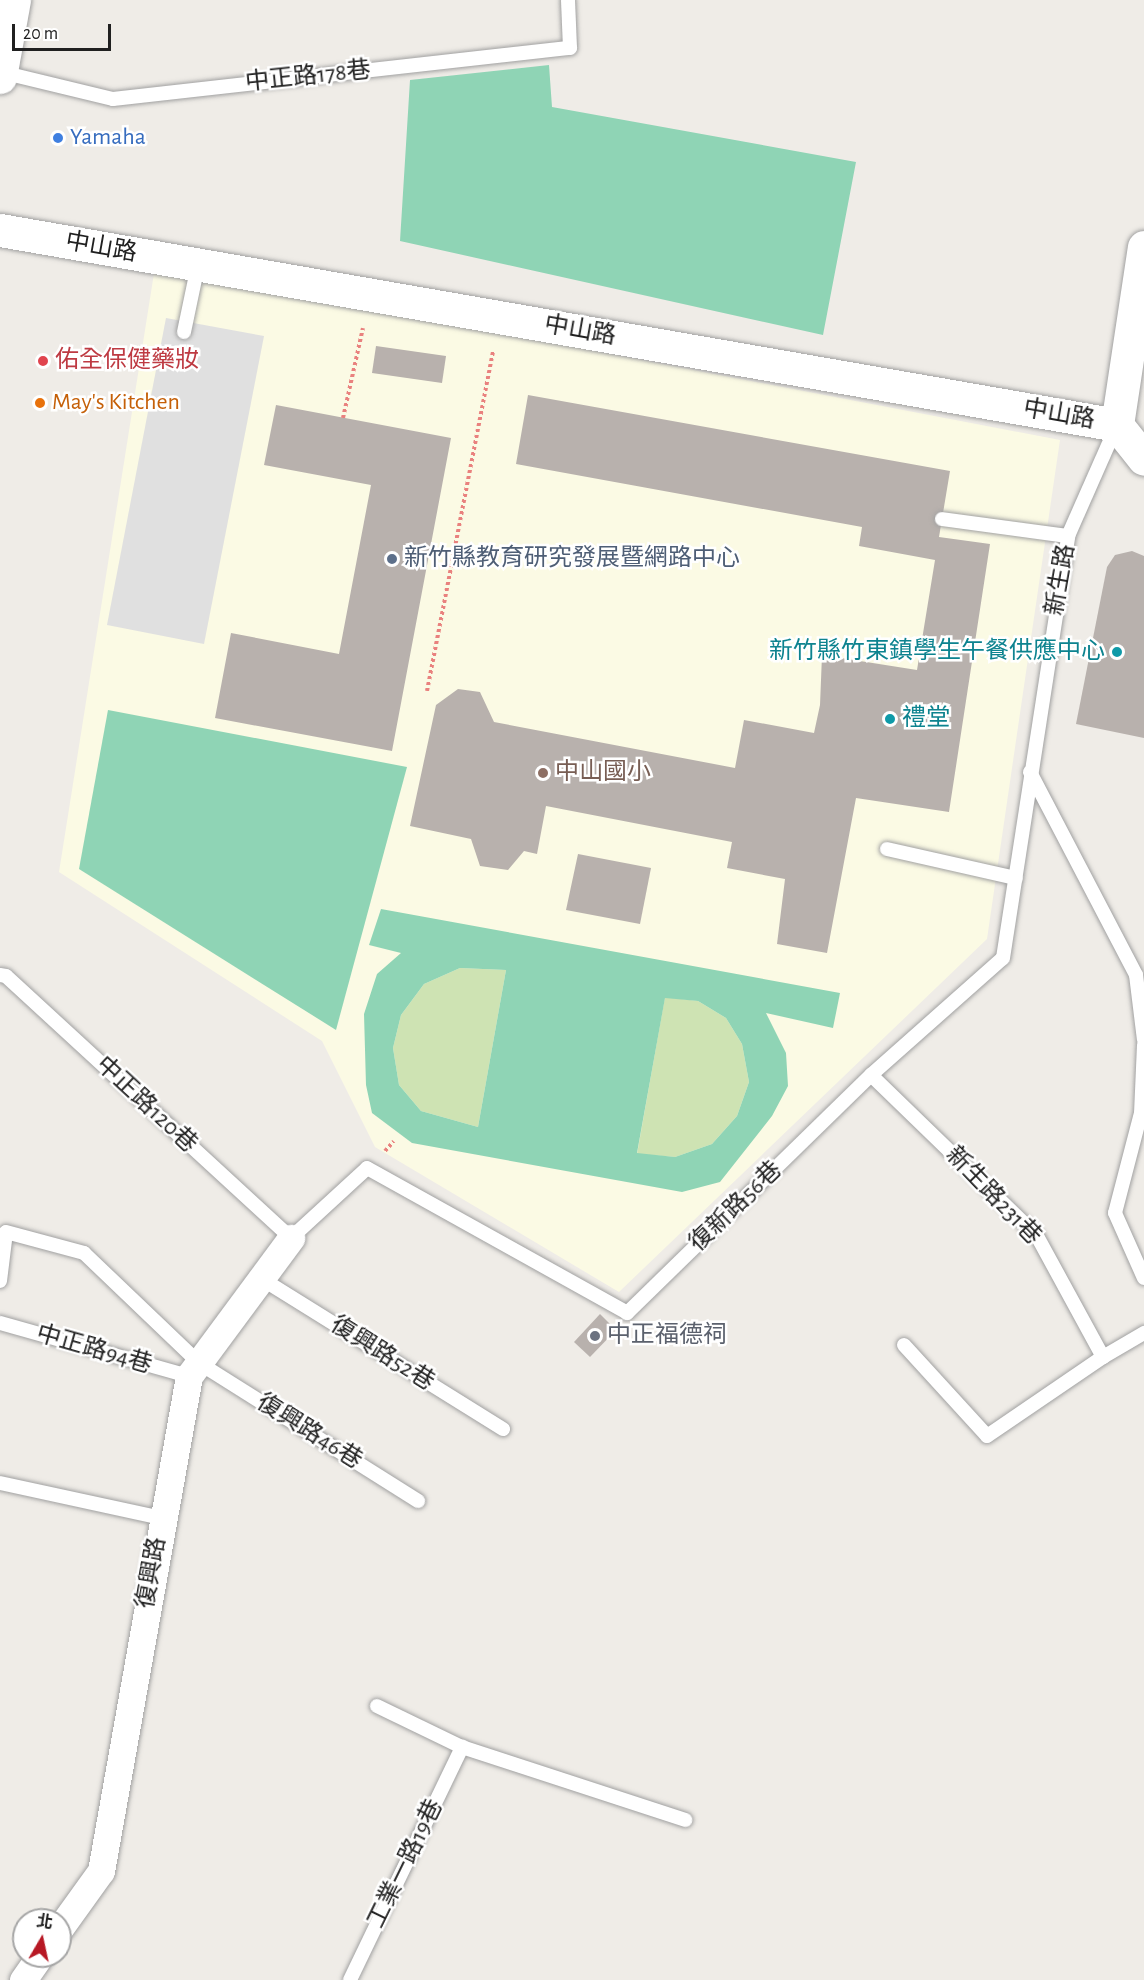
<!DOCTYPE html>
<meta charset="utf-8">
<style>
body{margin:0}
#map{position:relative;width:1144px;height:1980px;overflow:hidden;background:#efece7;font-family:"Alegreya Sans","Noto Sans TC",sans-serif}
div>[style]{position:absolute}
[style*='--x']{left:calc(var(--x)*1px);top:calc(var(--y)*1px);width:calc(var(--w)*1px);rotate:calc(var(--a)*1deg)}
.education>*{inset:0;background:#fbfae4}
.grass>*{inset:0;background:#cee3b3}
.pitch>*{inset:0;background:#8fd4b5}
.parking>*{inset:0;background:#e0e0e0}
.building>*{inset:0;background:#b8b1ad}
.path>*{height:4px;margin-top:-2px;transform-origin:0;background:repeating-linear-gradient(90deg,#e9817e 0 3px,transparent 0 6px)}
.roads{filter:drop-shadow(0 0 2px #a1a1a1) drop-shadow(0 0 2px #a1a1a1)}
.service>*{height:14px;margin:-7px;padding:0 7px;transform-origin:7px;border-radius:7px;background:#fff}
.minor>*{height:27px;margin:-13.5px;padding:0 13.5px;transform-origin:13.5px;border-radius:13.5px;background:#fff}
.tertiary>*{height:33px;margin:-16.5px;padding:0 16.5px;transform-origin:16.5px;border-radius:16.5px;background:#fff}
.dots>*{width:16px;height:16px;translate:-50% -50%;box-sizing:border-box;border:3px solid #fff;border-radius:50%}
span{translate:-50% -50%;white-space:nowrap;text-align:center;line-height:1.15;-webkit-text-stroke:5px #fff;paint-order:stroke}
.street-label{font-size:24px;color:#202020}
.shop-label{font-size:24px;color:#366cbe}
.left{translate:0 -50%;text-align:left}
.health-label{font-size:24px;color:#be3a42}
.food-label{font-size:24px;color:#c56008}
.service-label{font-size:24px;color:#4e5e75}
.culture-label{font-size:24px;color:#0d838f}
.right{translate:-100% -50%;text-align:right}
.education-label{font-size:24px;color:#785e54}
.worship-label{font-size:24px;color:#5b616d}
.north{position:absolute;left:12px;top:1908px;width:60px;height:60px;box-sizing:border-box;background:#fff;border:2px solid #a6a6a6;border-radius:50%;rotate:9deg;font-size:16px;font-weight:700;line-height:24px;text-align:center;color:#202020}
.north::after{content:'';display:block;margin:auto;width:21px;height:27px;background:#b71824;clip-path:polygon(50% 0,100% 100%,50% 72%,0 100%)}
.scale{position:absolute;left:12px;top:24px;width:99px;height:27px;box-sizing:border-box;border:3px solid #202020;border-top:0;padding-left:8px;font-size:18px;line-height:21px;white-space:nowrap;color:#202020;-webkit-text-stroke:4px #fff;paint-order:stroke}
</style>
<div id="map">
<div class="education">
<i style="clip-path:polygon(155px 267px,1060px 440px,987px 939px,619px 1292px,375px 1147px,322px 1041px,59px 872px)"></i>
</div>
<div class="grass">
<i style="clip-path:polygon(460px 968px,506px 970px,478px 1127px,421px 1111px,399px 1085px,393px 1048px,401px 1015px,424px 984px)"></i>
<i style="clip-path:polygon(665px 997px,698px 1001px,726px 1018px,742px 1044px,749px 1082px,737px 1116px,712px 1144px,675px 1157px,637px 1154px)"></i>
</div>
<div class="pitch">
<i style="clip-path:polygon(549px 65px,552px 107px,856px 162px,823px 335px,400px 241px,410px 80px)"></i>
<i style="clip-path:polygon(108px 710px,407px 767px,336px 1030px,79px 869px)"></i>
<i style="clip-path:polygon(evenodd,381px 909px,840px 993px,833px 1028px,766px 1013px,786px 1053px,788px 1086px,772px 1116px,720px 1182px,682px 1192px,412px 1143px,372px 1113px,366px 1085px,364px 1014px,377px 974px,401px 953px,369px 945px,381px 909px,460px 968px,506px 970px,478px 1127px,421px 1111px,399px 1085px,393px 1048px,401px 1015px,424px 984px,460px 968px,381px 909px,665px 998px,698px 1001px,726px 1018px,742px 1044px,749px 1082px,737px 1116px,712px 1144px,675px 1157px,637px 1153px,665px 998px)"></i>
</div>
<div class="parking">
<i style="clip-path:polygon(166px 318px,264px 336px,204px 644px,107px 625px)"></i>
</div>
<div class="building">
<i style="clip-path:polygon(376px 346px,446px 356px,442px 383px,372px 373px)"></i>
<i style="clip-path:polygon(528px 395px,950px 471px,939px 537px,990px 544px,949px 812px,856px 798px,827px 953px,777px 944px,785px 879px,727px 868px,732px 842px,546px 806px,537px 854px,524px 851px,508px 870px,480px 866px,471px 839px,410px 826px,436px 705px,458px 689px,480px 692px,494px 722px,735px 768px,744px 720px,814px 733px,820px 705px,822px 655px,917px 670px,935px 560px,859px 546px,862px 527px,516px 464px)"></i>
<i style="clip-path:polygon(276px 405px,451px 438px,392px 751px,215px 718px,231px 633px,339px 654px,371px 485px,264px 465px)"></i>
<i style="clip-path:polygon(1132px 551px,1144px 556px,1144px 738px,1076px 724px,1107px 567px,1115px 555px)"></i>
<i style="clip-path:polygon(578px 854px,651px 868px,640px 924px,566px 910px)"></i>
<i style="clip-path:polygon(600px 1314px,616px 1330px,590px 1357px,574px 1342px)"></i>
</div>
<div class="path">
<i style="--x:343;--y:418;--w:92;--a:-77.5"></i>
<i style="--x:427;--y:691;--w:346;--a:-79"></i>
<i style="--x:385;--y:1151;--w:13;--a:-48"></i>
</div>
<div class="roads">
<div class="service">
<i style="--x:1;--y:72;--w:115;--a:13.6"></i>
<i style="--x:113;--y:99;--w:460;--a:-6.4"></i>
<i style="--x:570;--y:48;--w:48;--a:-92.4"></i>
<i style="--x:184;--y:332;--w:68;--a:-78.2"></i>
<i style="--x:942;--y:519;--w:127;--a:7.7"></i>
<i style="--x:1030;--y:772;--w:229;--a:62.4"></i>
<i style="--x:1136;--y:975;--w:65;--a:83"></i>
<i style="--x:887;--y:849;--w:132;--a:12.7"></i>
<i style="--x:0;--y:975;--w:6;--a:9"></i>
<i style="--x:6;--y:976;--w:387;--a:42.6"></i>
<i style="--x:291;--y:1238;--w:103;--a:-42.6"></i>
<i style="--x:367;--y:1168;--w:298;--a:29.1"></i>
<i style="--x:627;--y:1313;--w:341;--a:-44.3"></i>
<i style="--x:871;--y:1075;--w:176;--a:-41.6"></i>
<i style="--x:1003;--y:958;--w:427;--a:-81.2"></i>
<i style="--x:1068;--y:536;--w:119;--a:-66.2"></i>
<i style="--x:1144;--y:1045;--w:68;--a:92.5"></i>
<i style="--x:1141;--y:1113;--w:103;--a:104.6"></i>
<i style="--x:1115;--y:1213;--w:71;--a:66"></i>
<i style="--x:871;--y:1075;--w:231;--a:44.1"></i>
<i style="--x:1037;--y:1236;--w:138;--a:61.4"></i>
<i style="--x:1103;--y:1357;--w:48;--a:-30.3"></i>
<i style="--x:262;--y:1279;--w:284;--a:31.9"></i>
<i style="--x:0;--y:1281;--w:49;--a:-83"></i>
<i style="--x:6;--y:1232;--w:81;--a:15.1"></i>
<i style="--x:84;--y:1253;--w:159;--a:43.7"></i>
<i style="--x:199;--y:1363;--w:259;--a:32.2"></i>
<i style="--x:0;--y:1323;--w:196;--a:15.7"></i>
<i style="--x:904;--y:1345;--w:123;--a:47.6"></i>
<i style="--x:987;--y:1436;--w:140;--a:-34.3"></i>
<i style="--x:0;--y:1483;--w:166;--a:12.2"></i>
<i style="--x:377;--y:1706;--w:94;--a:25.8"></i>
<i style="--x:462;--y:1747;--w:235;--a:18.1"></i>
<i style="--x:350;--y:1980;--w:259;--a:-64.3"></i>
</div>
<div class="minor">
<i style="--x:60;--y:1928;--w:70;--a:-54.3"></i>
<i style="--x:101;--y:1871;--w:503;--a:-79.92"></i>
<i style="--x:189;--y:1376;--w:172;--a:-53.5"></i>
<i style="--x:23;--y:1980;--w:29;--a:-55"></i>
</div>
<div class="tertiary">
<i style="--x:0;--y:77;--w:78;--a:-79.7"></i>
<i style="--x:0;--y:230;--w:1134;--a:9.9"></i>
<i style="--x:1117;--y:425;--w:43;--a:51.5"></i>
<i style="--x:1117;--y:425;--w:180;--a:-81.4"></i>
</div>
</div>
<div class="dots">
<i style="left:58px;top:138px;background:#3f7fe0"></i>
<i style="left:43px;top:361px;background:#e0444e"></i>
<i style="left:40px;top:403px;background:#e8710a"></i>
<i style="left:392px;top:559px;background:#5c6f8a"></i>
<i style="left:1117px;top:652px;background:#0f9aa8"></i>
<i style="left:890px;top:719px;background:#0f9aa8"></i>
<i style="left:543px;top:773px;background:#8d6e63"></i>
<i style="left:595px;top:1336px;background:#6b7280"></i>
</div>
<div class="street-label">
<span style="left:308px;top:77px;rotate:-6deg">中正路178巷</span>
<span style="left:101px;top:248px;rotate:10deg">中山路</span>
<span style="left:580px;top:331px;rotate:10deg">中山路</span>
<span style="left:1059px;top:415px;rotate:10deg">中山路</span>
<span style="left:1061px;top:580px;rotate:-80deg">新生路</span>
<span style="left:146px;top:1105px;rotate:43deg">中正路120巷</span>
<span style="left:993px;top:1196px;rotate:46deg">新生路231巷</span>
<span style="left:736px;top:1207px;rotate:-44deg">復新路56巷</span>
<span style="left:94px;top:1350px;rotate:16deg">中正路94巷</span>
<span style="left:382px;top:1354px;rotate:32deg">復興路52巷</span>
<span style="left:309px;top:1432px;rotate:32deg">復興路46巷</span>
<span style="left:152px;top:1573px;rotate:-80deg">復興路</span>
<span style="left:406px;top:1864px;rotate:-64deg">工業一路19巷</span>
</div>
<div class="shop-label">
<span class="left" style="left:70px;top:138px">Yamaha</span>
</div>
<div class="health-label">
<span class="left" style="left:55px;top:361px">佑全保健藥妝</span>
</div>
<div class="food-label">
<span class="left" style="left:52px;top:403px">May's Kitchen</span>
</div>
<div class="service-label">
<span class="left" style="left:404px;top:559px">新竹縣教育研究發展暨網路中心</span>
</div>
<div class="culture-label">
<span class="right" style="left:1105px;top:652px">新竹縣竹東鎮學生午餐供應中心</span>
<span class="left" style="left:902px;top:719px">禮堂</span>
</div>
<div class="education-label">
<span class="left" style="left:555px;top:773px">中山國小</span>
</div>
<div class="worship-label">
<span class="left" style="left:607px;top:1336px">中正福德祠</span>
</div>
<div class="north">北</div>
<div class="scale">20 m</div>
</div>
